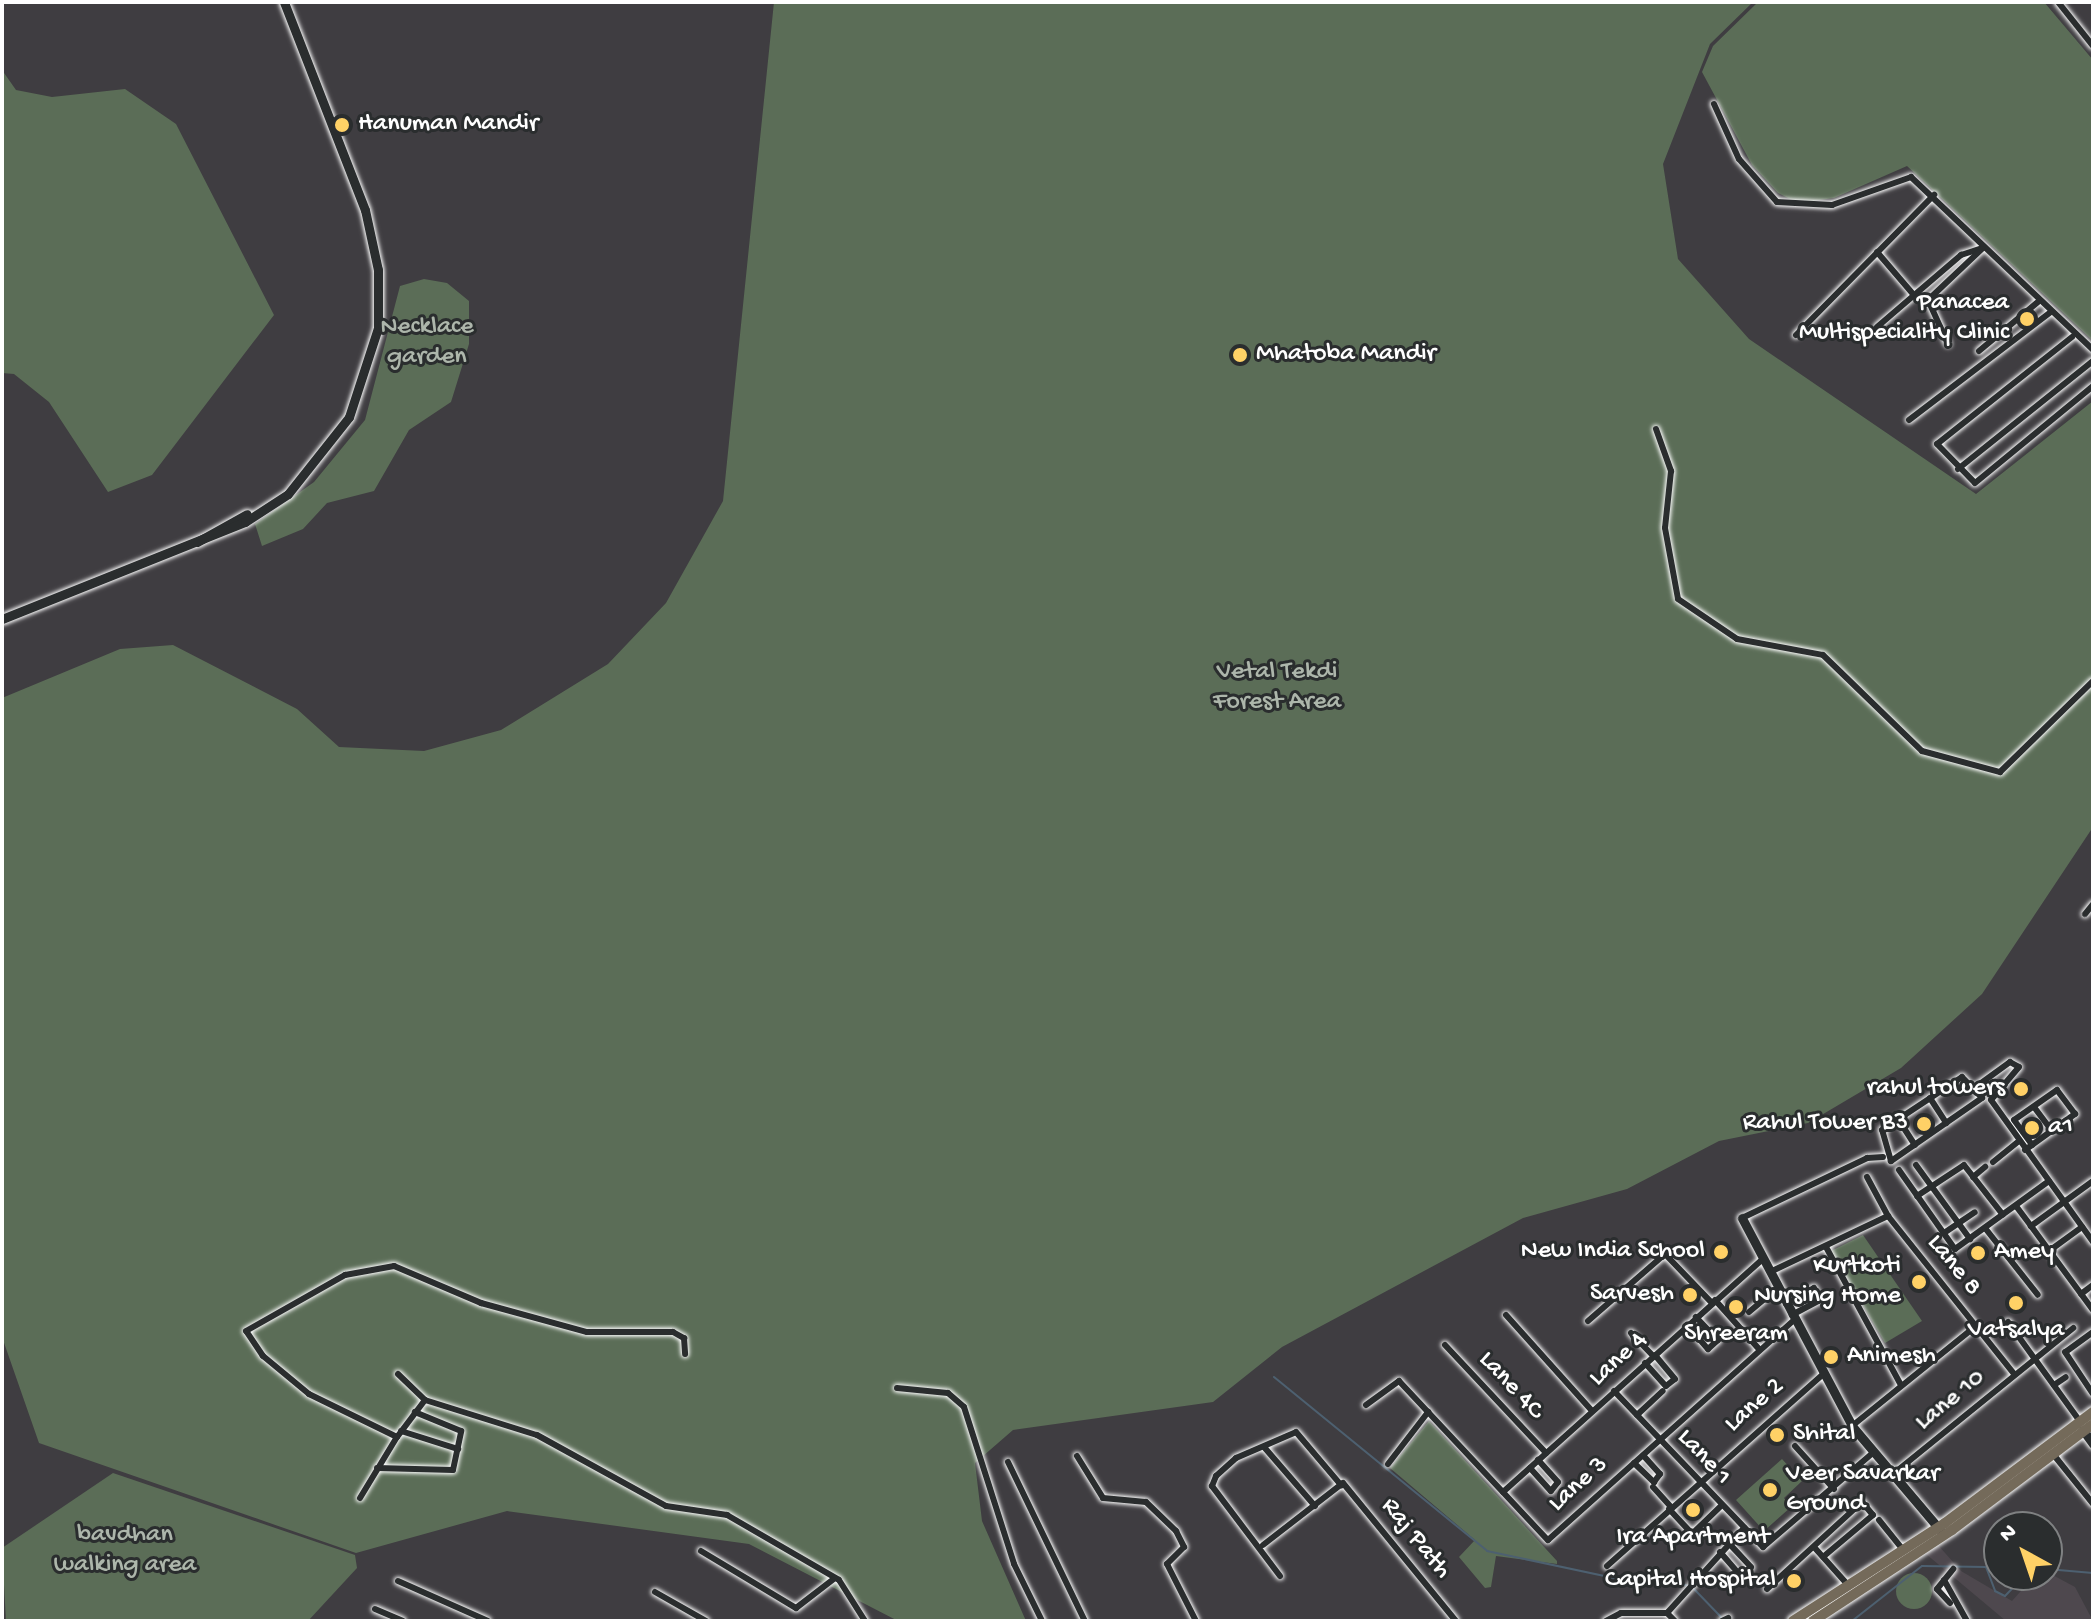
<!DOCTYPE html>
<style>
body{margin:0}
#map{position:relative;width:2095px;height:1623px;overflow:hidden;background:#3f3d41;font-family:"Gochi Hand",sans-serif}
div>[style]{position:absolute}
[style*='--x']{left:calc(var(--x)*1px);top:calc(var(--y)*1px);width:calc(var(--w)*1px);rotate:calc(var(--a)*1deg)}
.built>*{inset:0;background:#4e484e}
.green>*{inset:0;background:#5b6d57}
.round{border-radius:50%}
.stream>*{height:2px;margin:-1px;padding:0 1px;transform-origin:1px;border-radius:1px;background:#4d6070}
.roads{filter:drop-shadow(0 0 2px #fff) drop-shadow(0 0 2px #fff)}
.street>*{height:6px;margin:-3px;padding:0 3px;transform-origin:3px;border-radius:3px;background:#2a2d2e}
.secondary>*{height:9px;margin:-4.5px;padding:0 4.5px;transform-origin:4.5px;border-radius:4.5px;background:#2a2d2e}
.primary>*{height:10px;margin:-5px;padding:0 5px;transform-origin:5px;border-radius:5px;background:#746a5a}
.dots>*{width:22px;height:22px;translate:-50% -50%;box-sizing:border-box;border:4px solid #2a2d2e;border-radius:50%}
span{translate:-50% -50%;white-space:nowrap;text-align:center;line-height:1.15;-webkit-text-stroke:6px #2a2d2e;paint-order:stroke}
.poi-label{font-size:26px;color:#fff}
.left{translate:0 -50%;text-align:left}
.right{translate:-100% -50%;text-align:right}
.park-label{font-size:26px;color:#adb6ab}
.street-label{font-size:26px;color:#fff}
.frame{position:absolute;inset:0;border:4px solid #fff;pointer-events:none}
.north{position:absolute;left:1983px;top:1511px;width:80px;height:80px;box-sizing:border-box;background:#2a2d2e;border:2px solid #7f8182;border-radius:50%;rotate:320deg;font-size:22px;font-weight:700;line-height:32px;text-align:center;color:#fff}
.north::after{content:'';display:block;margin:auto;width:28px;height:36px;background:#ffd166;clip-path:polygon(50% 0,100% 100%,50% 72%,0 100%)}
</style>
<div id="map">
<div class="built">
<i style="clip-path:polygon(1938px 1545px,1961px 1571px,2012px 1601px,2035px 1575px,2047px 1572px,2075px 1587px,2093px 1621px,2006px 1621px,1926px 1554px)"></i>
</div>
<div class="green">
<i style="clip-path:polygon(774px 2px,1753px 2px,1710px 44px,1663px 164px,1678px 259px,1749px 339px,1976px 494px,2093px 401px,2093px 827px,1982px 994px,1901px 1068px,1808px 1123px,1719px 1141px,1627px 1189px,1523px 1218px,1282px 1347px,1213px 1402px,1013px 1430px,975px 1463px,982px 1521px,1026px 1621px,898px 1621px,749px 1544px,507px 1511px,356px 1553px,39px 1443px,2px 1337px,2px 698px,120px 649px,173px 645px,297px 709px,339px 747px,424px 751px,501px 730px,608px 664px,666px 603px,723px 501px)"></i>
<i style="clip-path:polygon(1758px 2px,2044px 2px,2093px 60px,2093px 341px,1907px 166px,1834px 198px,1798px 203px,1778px 193px,1752px 165px,1702px 72px,1713px 46px)"></i>
<i style="clip-path:polygon(2px 70px,16px 90px,52px 97px,125px 89px,176px 124px,274px 315px,152px 475px,108px 492px,49px 402px,14px 374px,2px 373px)"></i>
<i style="clip-path:polygon(424px 279px,447px 283px,469px 301px,469px 344px,451px 402px,409px 430px,374px 491px,327px 503px,303px 529px,262px 546px,255px 524px,314px 482px,365px 420px,400px 286px)"></i>
<i style="clip-path:polygon(1863px 1235px,1922px 1321px,1885px 1343px,1831px 1251px)"></i>
<i style="clip-path:polygon(1429px 1421px,1557px 1561px,1557px 1564px,1496px 1556px,1491px 1587px,1485px 1588px,1459px 1557px,1475px 1540px,1390px 1468px)"></i>
<i style="clip-path:polygon(1782px 1459px,1802px 1481px,1784px 1498px,1791px 1507px,1764px 1531px,1736px 1500px)"></i>
<i style="clip-path:polygon(113px 1473px,355px 1555px,357px 1568px,308px 1621px,6px 1621px,2px 1548px)"></i>
<i class="round" style="left:1896px;top:1573px;width:36px;height:36px"></i>
</div>
<div class="stream">
<i style="--x:1274;--y:1377;--w:275;--a:39.2"></i>
<i style="--x:1487;--y:1551;--w:144;--a:12"></i>
<i style="--x:1628;--y:1581;--w:39;--a:-3"></i>
<i style="--x:1667;--y:1579;--w:23;--a:18"></i>
<i style="--x:2047;--y:1569;--w:46;--a:5"></i>
<i style="--x:1694;--y:1589;--w:42;--a:46"></i>
<i style="--x:1852;--y:1621;--w:89;--a:-38.2"></i>
<i style="--x:1922;--y:1566;--w:64;--a:0.9"></i>
<i style="--x:1986;--y:1567;--w:26;--a:69"></i>
<i style="--x:1995;--y:1591;--w:11;--a:27"></i>
<i style="--x:2005;--y:1596;--w:29;--a:-46"></i>
</div>
<div class="roads">
<div class="street">
<i style="--x:2058;--y:2;--w:56;--a:51.5"></i>
<i style="--x:1714;--y:104;--w:60;--a:65.6"></i>
<i style="--x:1739;--y:159;--w:57;--a:48.5"></i>
<i style="--x:1777;--y:202;--w:55;--a:3.1"></i>
<i style="--x:1832;--y:205;--w:84;--a:-19.5"></i>
<i style="--x:1911;--y:177;--w:251;--a:43.5"></i>
<i style="--x:1877;--y:252;--w:55;--a:49.4"></i>
<i style="--x:1877;--y:327;--w:111;--a:-40.6"></i>
<i style="--x:1961;--y:255;--w:23;--a:-18"></i>
<i style="--x:1796;--y:335;--w:197;--a:-45.4"></i>
<i style="--x:2072;--y:337;--w:172;--a:141.6"></i>
<i style="--x:1937;--y:444;--w:54;--a:45.7"></i>
<i style="--x:1975;--y:483;--w:153;--a:-39.4"></i>
<i style="--x:1948;--y:344;--w:48;--a:-114.4"></i>
<i style="--x:1928;--y:300;--w:74;--a:-43.4"></i>
<i style="--x:1979;--y:351;--w:78;--a:-39.8"></i>
<i style="--x:1909;--y:420;--w:178;--a:-37.3"></i>
<i style="--x:1656;--y:429;--w:45;--a:70.3"></i>
<i style="--x:1671;--y:471;--w:57;--a:96"></i>
<i style="--x:1665;--y:528;--w:72;--a:79.6"></i>
<i style="--x:1678;--y:599;--w:71;--a:34.1"></i>
<i style="--x:1737;--y:639;--w:87;--a:10.5"></i>
<i style="--x:1823;--y:655;--w:138;--a:44.1"></i>
<i style="--x:1922;--y:751;--w:81;--a:15.1"></i>
<i style="--x:2000;--y:772;--w:130;--a:-44.4"></i>
<i style="--x:1958;--y:469;--w:173;--a:-38.7"></i>
<i style="--x:2085;--y:914;--w:13;--a:-51"></i>
<i style="--x:1962;--y:1077;--w:29;--a:46"></i>
<i style="--x:1982;--y:1098;--w:111;--a:145.3"></i>
<i style="--x:1891;--y:1161;--w:32;--a:-106"></i>
<i style="--x:1882;--y:1130;--w:96;--a:-33.5"></i>
<i style="--x:1977;--y:1086;--w:41;--a:-36"></i>
<i style="--x:2010;--y:1062;--w:10;--a:29"></i>
<i style="--x:2019;--y:1067;--w:43;--a:130.3"></i>
<i style="--x:1991;--y:1100;--w:175;--a:54.3"></i>
<i style="--x:1930;--y:1098;--w:30;--a:57"></i>
<i style="--x:2034;--y:1107;--w:30;--a:53"></i>
<i style="--x:1898;--y:1119;--w:31;--a:57"></i>
<i style="--x:2025;--y:1150;--w:62;--a:-35.8"></i>
<i style="--x:2075;--y:1114;--w:30;--a:-127"></i>
<i style="--x:2057;--y:1090;--w:52;--a:145.1"></i>
<i style="--x:2014;--y:1120;--w:31;--a:54"></i>
<i style="--x:1993;--y:1162;--w:33;--a:-39"></i>
<i style="--x:1916;--y:1165;--w:92;--a:53.9"></i>
<i style="--x:1899;--y:1170;--w:97;--a:54.7"></i>
<i style="--x:1955;--y:1249;--w:116;--a:-35.9"></i>
<i style="--x:1867;--y:1177;--w:44;--a:61.7"></i>
<i style="--x:1888;--y:1216;--w:203;--a:51.4"></i>
<i style="--x:1973;--y:1177;--w:16;--a:-40"></i>
<i style="--x:2093;--y:1181;--w:77;--a:144"></i>
<i style="--x:2031;--y:1226;--w:104;--a:53.6"></i>
<i style="--x:1917;--y:1196;--w:56;--a:-33.4"></i>
<i style="--x:1964;--y:1165;--w:63;--a:52"></i>
<i style="--x:2016;--y:1206;--w:25;--a:53"></i>
<i style="--x:1742;--y:1218;--w:139;--a:-25.6"></i>
<i style="--x:1867;--y:1158;--w:16;--a:-4"></i>
<i style="--x:1985;--y:1228;--w:85;--a:51.7"></i>
<i style="--x:1944;--y:1233;--w:37;--a:-34"></i>
<i style="--x:1826;--y:1247;--w:157;--a:61.5"></i>
<i style="--x:2049;--y:1251;--w:41;--a:-36"></i>
<i style="--x:1770;--y:1272;--w:131;--a:-25.4"></i>
<i style="--x:2081;--y:1294;--w:15;--a:-37"></i>
<i style="--x:1715;--y:1300;--w:66;--a:48.1"></i>
<i style="--x:1786;--y:1304;--w:32;--a:-30"></i>
<i style="--x:1814;--y:1288;--w:13;--a:63"></i>
<i style="--x:1820;--y:1300;--w:32;--a:152"></i>
<i style="--x:1749;--y:1312;--w:38;--a:-40"></i>
<i style="--x:1506;--y:1315;--w:129;--a:48.1"></i>
<i style="--x:1588;--y:1321;--w:102;--a:-41"></i>
<i style="--x:1665;--y:1254;--w:68;--a:46.2"></i>
<i style="--x:2008;--y:1322;--w:121;--a:54.1"></i>
<i style="--x:1687;--y:1325;--w:32;--a:49"></i>
<i style="--x:1708;--y:1349;--w:13;--a:-42"></i>
<i style="--x:1718;--y:1340;--w:32;--a:-134"></i>
<i style="--x:2093;--y:1332;--w:34;--a:144"></i>
<i style="--x:2065;--y:1352;--w:50;--a:56.3"></i>
<i style="--x:1631;--y:1333;--w:32;--a:46"></i>
<i style="--x:1445;--y:1345;--w:148;--a:46.9"></i>
<i style="--x:1645;--y:1363;--w:31;--a:48"></i>
<i style="--x:1666;--y:1386;--w:11;--a:-38"></i>
<i style="--x:1675;--y:1379;--w:31;--a:-130"></i>
<i style="--x:398;--y:1374;--w:37;--a:44"></i>
<i style="--x:425;--y:1400;--w:117;--a:17.4"></i>
<i style="--x:537;--y:1435;--w:147;--a:28.8"></i>
<i style="--x:666;--y:1506;--w:62;--a:8.4"></i>
<i style="--x:727;--y:1515;--w:129;--a:30.1"></i>
<i style="--x:839;--y:1580;--w:49;--a:57.6"></i>
<i style="--x:2054;--y:1385;--w:14;--a:-34"></i>
<i style="--x:897;--y:1388;--w:51;--a:5.6"></i>
<i style="--x:948;--y:1393;--w:21;--a:41"></i>
<i style="--x:964;--y:1407;--w:165;--a:72.3"></i>
<i style="--x:1014;--y:1564;--w:64;--a:63.8"></i>
<i style="--x:1614;--y:1391;--w:216;--a:46.3"></i>
<i style="--x:1763;--y:1547;--w:146;--a:-40.6"></i>
<i style="--x:425;--y:1400;--w:46;--a:127.1"></i>
<i style="--x:397;--y:1437;--w:98;--a:-154"></i>
<i style="--x:309;--y:1394;--w:60;--a:-140.4"></i>
<i style="--x:263;--y:1356;--w:30;--a:-124"></i>
<i style="--x:246;--y:1331;--w:114;--a:-29.5"></i>
<i style="--x:345;--y:1275;--w:50;--a:-10.4"></i>
<i style="--x:394;--y:1266;--w:95;--a:23"></i>
<i style="--x:481;--y:1303;--w:110;--a:15.3"></i>
<i style="--x:587;--y:1332;--w:86;--a:0"></i>
<i style="--x:673;--y:1332;--w:13;--a:29"></i>
<i style="--x:684;--y:1338;--w:16;--a:86"></i>
<i style="--x:1366;--y:1405;--w:41;--a:-36"></i>
<i style="--x:1399;--y:1381;--w:218;--a:46.9"></i>
<i style="--x:1548;--y:1540;--w:331;--a:-41.8"></i>
<i style="--x:1637;--y:1415;--w:35;--a:-43"></i>
<i style="--x:1852;--y:1426;--w:159;--a:-38.9"></i>
<i style="--x:401;--y:1431;--w:60;--a:17.5"></i>
<i style="--x:1795;--y:1446;--w:58;--a:47.8"></i>
<i style="--x:1264;--y:1447;--w:78;--a:49.2"></i>
<i style="--x:2053;--y:1454;--w:64;--a:51.3"></i>
<i style="--x:1077;--y:1456;--w:49;--a:58.2"></i>
<i style="--x:1103;--y:1498;--w:43;--a:5.3"></i>
<i style="--x:1146;--y:1502;--w:42;--a:44"></i>
<i style="--x:1176;--y:1531;--w:18;--a:63"></i>
<i style="--x:1184;--y:1547;--w:24;--a:135"></i>
<i style="--x:1167;--y:1564;--w:64;--a:63"></i>
<i style="--x:1008;--y:1462;--w:177;--a:64.2"></i>
<i style="--x:1634;--y:1463;--w:28;--a:44"></i>
<i style="--x:1654;--y:1482;--w:10;--a:-53"></i>
<i style="--x:1660;--y:1474;--w:25;--a:-132"></i>
<i style="--x:1388;--y:1464;--w:66;--a:-52.4"></i>
<i style="--x:377;--y:1468;--w:76;--a:1.5"></i>
<i style="--x:453;--y:1470;--w:40;--a:-78"></i>
<i style="--x:461;--y:1431;--w:50;--a:-157.6"></i>
<i style="--x:1530;--y:1468;--w:31;--a:48"></i>
<i style="--x:1551;--y:1491;--w:11;--a:-52"></i>
<i style="--x:1558;--y:1482;--w:30;--a:-132"></i>
<i style="--x:1893;--y:1474;--w:232;--a:-39"></i>
<i style="--x:1653;--y:1487;--w:27;--a:48"></i>
<i style="--x:1503;--y:1492;--w:349;--a:-41.9"></i>
<i style="--x:360;--y:1498;--w:71;--a:-58.8"></i>
<i style="--x:1669;--y:1509;--w:34;--a:47"></i>
<i style="--x:1692;--y:1534;--w:40;--a:-44"></i>
<i style="--x:1879;--y:1520;--w:38;--a:51"></i>
<i style="--x:1263;--y:1545;--w:101;--a:-37.8"></i>
<i style="--x:1343;--y:1483;--w:178;--a:50.7"></i>
<i style="--x:1814;--y:1547;--w:51;--a:48.2"></i>
<i style="--x:701;--y:1551;--w:111;--a:31"></i>
<i style="--x:796;--y:1608;--w:49;--a:-37.6"></i>
<i style="--x:1720;--y:1552;--w:32;--a:49"></i>
<i style="--x:1741;--y:1576;--w:13;--a:-42"></i>
<i style="--x:1751;--y:1567;--w:33;--a:-133"></i>
<i style="--x:1607;--y:1566;--w:290;--a:-41.6"></i>
<i style="--x:1280;--y:1576;--w:113;--a:-127.1"></i>
<i style="--x:1212;--y:1486;--w:11;--a:-68"></i>
<i style="--x:1216;--y:1476;--w:27;--a:-42"></i>
<i style="--x:1236;--y:1458;--w:65;--a:-23.4"></i>
<i style="--x:1296;--y:1432;--w:70;--a:49.7"></i>
<i style="--x:1944;--y:1580;--w:47;--a:60.7"></i>
<i style="--x:398;--y:1581;--w:98;--a:24"></i>
<i style="--x:1767;--y:1589;--w:129;--a:-42.5"></i>
<i style="--x:1862;--y:1502;--w:17;--a:50"></i>
<i style="--x:1873;--y:1515;--w:65;--a:140"></i>
<i style="--x:655;--y:1592;--w:59;--a:29.6"></i>
<i style="--x:1950;--y:1603;--w:19;--a:-133"></i>
<i style="--x:1937;--y:1589;--w:26;--a:-51"></i>
<i style="--x:375;--y:1609;--w:30;--a:23"></i>
<i style="--x:1667;--y:1613;--w:115;--a:-47.8"></i>
<i style="--x:1606;--y:1621;--w:17;--a:-28"></i>
<i style="--x:1621;--y:1613;--w:46;--a:0"></i>
<i style="--x:1667;--y:1613;--w:11;--a:45"></i>
<i style="--x:1722;--y:1621;--w:7;--a:-27"></i>
</div>
<div class="secondary">
<i style="--x:197;--y:542;--w:57;--a:-29.2"></i>
<i style="--x:2;--y:619;--w:262;--a:-21.8"></i>
<i style="--x:245;--y:522;--w:51;--a:-33.1"></i>
<i style="--x:288;--y:494;--w:98;--a:-51.6"></i>
<i style="--x:349;--y:417;--w:94;--a:-72"></i>
<i style="--x:378;--y:328;--w:58;--a:-90"></i>
<i style="--x:378;--y:270;--w:61;--a:-102.2"></i>
<i style="--x:365;--y:210;--w:223;--a:-111.3"></i>
<i style="--x:1742;--y:1218;--w:235;--a:62.1"></i>
<i style="--x:1852;--y:1426;--w:138;--a:49.7"></i>
<i style="--x:2083;--y:1430;--w:17;--a:54"></i>
</div>
<div class="primary">
<i style="--x:1793;--y:1621;--w:181;--a:-32.8"></i>
<i style="--x:1945;--y:1523;--w:185;--a:-36.9"></i>
<i style="--x:1813;--y:1621;--w:166;--a:-33.2"></i>
<i style="--x:1952;--y:1530;--w:176;--a:-36.9"></i>
</div>
</div>
<div class="dots">
<i style="left:342px;top:125px;background:#ffd166"></i>
<i style="left:2027px;top:319px;background:#ffd166"></i>
<i style="left:1240px;top:355px;background:#ffd166"></i>
<i style="left:2021px;top:1089px;background:#ffd166"></i>
<i style="left:1924px;top:1124px;background:#ffd166"></i>
<i style="left:2032px;top:1128px;background:#ffd166"></i>
<i style="left:1721px;top:1252px;background:#ffd166"></i>
<i style="left:1978px;top:1253px;background:#ffd166"></i>
<i style="left:1919px;top:1282px;background:#ffd166"></i>
<i style="left:1690px;top:1295px;background:#ffd166"></i>
<i style="left:2016px;top:1303px;background:#ffd166"></i>
<i style="left:1736px;top:1307px;background:#ffd166"></i>
<i style="left:1831px;top:1357px;background:#ffd166"></i>
<i style="left:1777px;top:1435px;background:#ffd166"></i>
<i style="left:1770px;top:1490px;background:#ffd166"></i>
<i style="left:1693px;top:1510px;background:#ffd166"></i>
<i style="left:1794px;top:1581px;background:#ffd166"></i>
</div>
<div class="poi-label">
<span class="left" style="left:358px;top:125px">Hanuman Mandir</span>
<span class="right" style="left:2009px;top:319px">Panacea<br>Multispeciality Clinic</span>
<span class="left" style="left:1256px;top:355px">Mhatoba Mandir</span>
<span class="right" style="left:2005px;top:1089px">rahul towers</span>
<span class="right" style="left:1908px;top:1124px">Rahul Tower B3</span>
<span class="left" style="left:2048px;top:1128px">a1</span>
<span class="right" style="left:1705px;top:1252px">New India School</span>
<span class="left" style="left:1994px;top:1253px">Amey</span>
<span class="right" style="left:1901px;top:1282px">Kurtkoti<br>Nursing Home</span>
<span class="right" style="left:1674px;top:1295px">Sarvesh</span>
<span style="left:2016px;top:1331px">Vatsalya</span>
<span style="left:1736px;top:1335px">Shreeram</span>
<span class="left" style="left:1847px;top:1357px">Animesh</span>
<span class="left" style="left:1793px;top:1435px">Shital</span>
<span class="left" style="left:1786px;top:1490px">Veer Savarkar<br>Ground</span>
<span style="left:1693px;top:1538px">Ira Apartment</span>
<span class="right" style="left:1776px;top:1581px">Capital Hospital</span>
</div>
<div class="park-label">
<span style="left:427px;top:343px">Necklace<br>garden</span>
<span style="left:1277px;top:688px">Vetal Tekdi<br>Forest Area</span>
<span style="left:125px;top:1551px">bavdhan<br>walking area</span>
</div>
<div class="street-label">
<span style="left:1953px;top:1266px;rotate:51deg">Lane 8</span>
<span style="left:1619px;top:1360px;rotate:-42deg">Lane 4</span>
<span style="left:1510px;top:1386px;rotate:47deg">Lane 4C</span>
<span style="left:1951px;top:1401px;rotate:-39deg">Lane 10</span>
<span style="left:1755px;top:1406px;rotate:-41deg">Lane 2</span>
<span style="left:1703px;top:1458px;rotate:47deg">Lane 1</span>
<span style="left:1579px;top:1485px;rotate:-42deg">Lane 3</span>
<span style="left:1415px;top:1539px;rotate:51deg">Raj Path</span>
</div>
<div class="frame"></div>
<div class="north">N</div>
</div>
